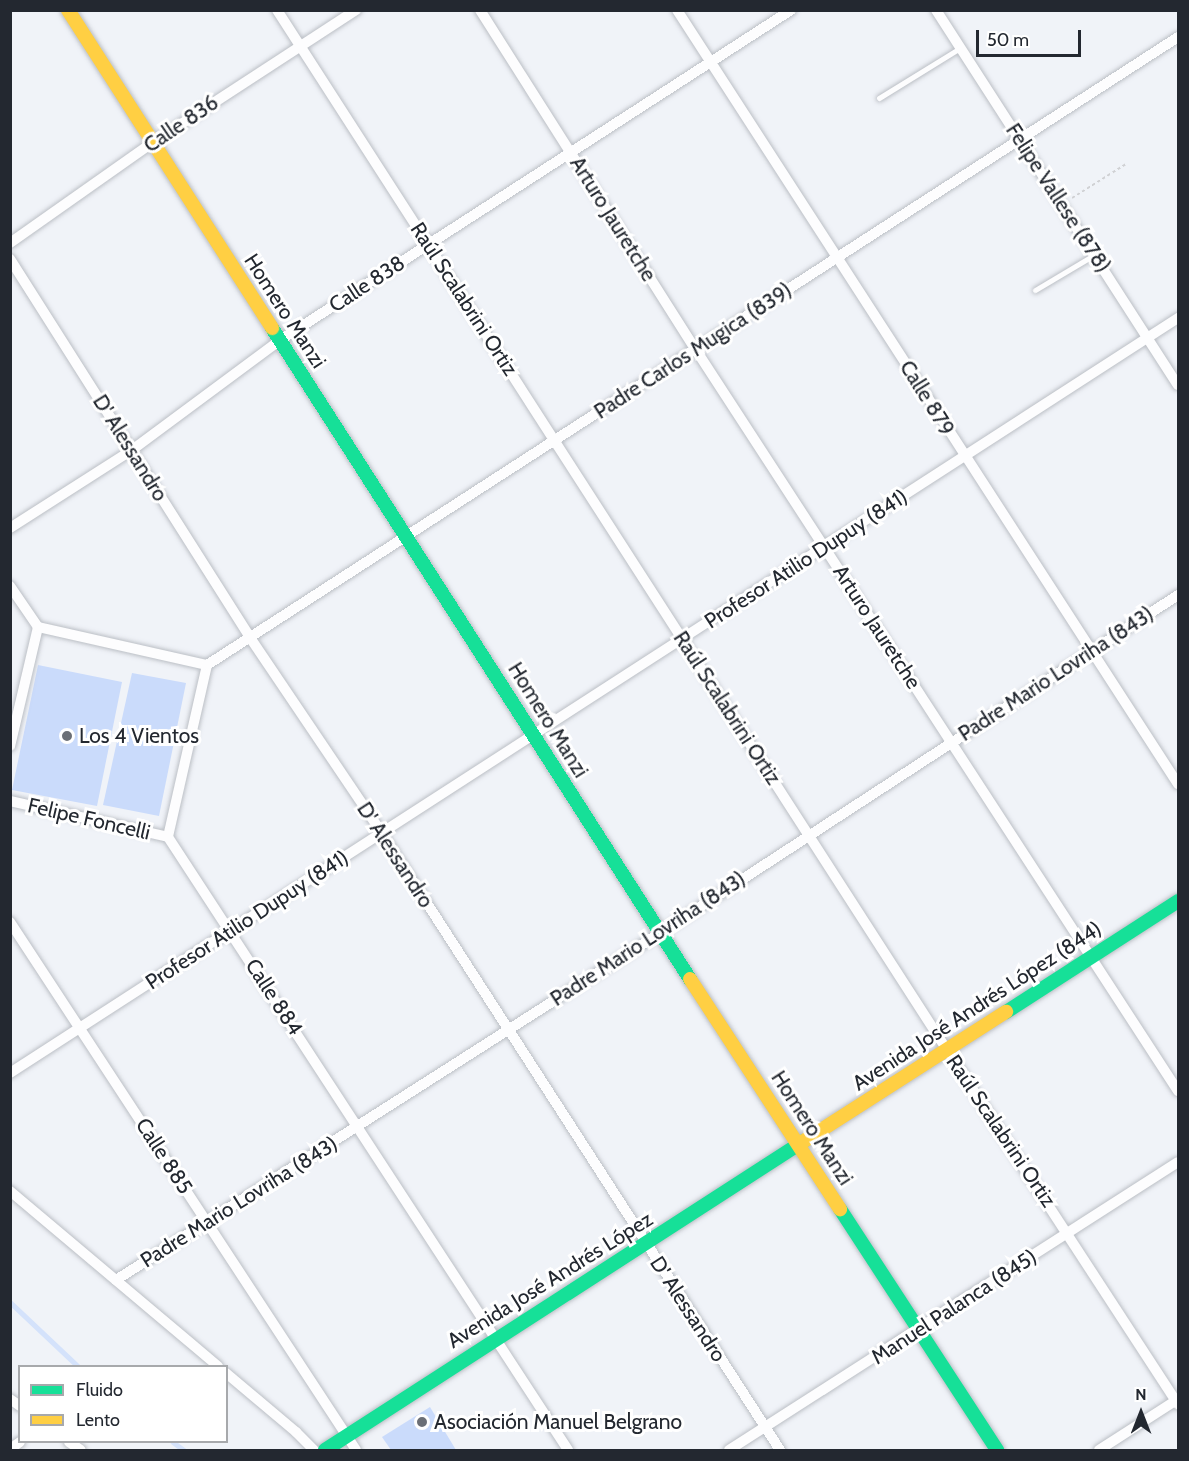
<!DOCTYPE html>
<meta charset="utf-8">
<style>
body{margin:0}
#map{position:relative;width:1189px;height:1461px;overflow:hidden;background:#f0f3f8;font-family:Cabin,sans-serif}
div>[style]{position:absolute}
[style*='--x']{left:calc(var(--x)*1px);top:calc(var(--y)*1px);width:calc(var(--w)*1px);rotate:calc(var(--a)*1deg)}
.green>*{inset:0;background:#cadbfb}
.stream>*{height:4.5px;margin:-2.25px;padding:0 2.25px;transform-origin:2.25px;border-radius:2.25px;background:#d4e2fb}
.path>*{height:2px;margin-top:-1px;transform-origin:0;background:repeating-linear-gradient(90deg,#d0d1d4 0 3px,transparent 0 6px)}
.roads{filter:drop-shadow(0 0 2px #bbbfc5) drop-shadow(0 0 2px #bbbfc5)}
.lane>*{height:5px;margin:-2.5px;padding:0 2.5px;transform-origin:2.5px;border-radius:2.5px;background:#fdfdfe}
.street>*{height:10px;margin:-5px;padding:0 5px;transform-origin:5px;border-radius:5px;background:#fdfdfe}
.fast>*{height:14px;margin:-7px;padding:0 7px;transform-origin:7px;border-radius:7px;background:#16e098}
.slow>*{height:14px;margin:-7px;padding:0 7px;transform-origin:7px;border-radius:7px;background:#ffcf43}
.dots>*{width:16px;height:16px;translate:-50% -50%;box-sizing:border-box;border:3px solid #fff;border-radius:50%}
span{translate:-50% -50%;white-space:nowrap;text-align:center;line-height:1.15;-webkit-text-stroke:6px #fff;paint-order:stroke}
.street-label{font-size:21px;color:#232830}
.poi-label{font-size:21px;color:#232830}
.left{translate:0 -50%;text-align:left}
.frame{position:absolute;inset:0;border:12px solid #232830;pointer-events:none}
.legend{position:absolute;left:18px;top:1365px;width:210px;height:78px;box-sizing:border-box;background:#fff;border:2px solid #a7a9ac;margin:0;padding:8px 10px;list-style:none;font-size:18px;color:#232830}
.legend li{display:flex;align-items:center;gap:12px;height:30px}
.legend b{width:30px;border:2px solid #a7a9ac}
.north{position:absolute;left:1111px;top:1383px;width:60px;height:60px;-webkit-text-stroke:4px #fff;paint-order:stroke;rotate:0deg;font-size:16px;font-weight:700;line-height:24px;text-align:center;color:#232830}
.north::after{content:'';display:block;margin:auto;width:21px;height:27px;background:#232830;clip-path:polygon(50% 0,100% 100%,50% 72%,0 100%)}
.scale{position:absolute;left:976px;top:30px;width:105px;height:27px;box-sizing:border-box;border:3px solid #232830;border-top:0;padding-left:8px;font-size:18px;line-height:21px;white-space:nowrap;color:#232830;-webkit-text-stroke:4px #fff;paint-order:stroke}
</style>
<div id="map">
<div class="green">
<i style="clip-path:polygon(38px 665px,122px 682px,97px 806px,12px 790px)"></i>
<i style="clip-path:polygon(132px 673px,186px 683px,159px 816px,103px 805px)"></i>
<i style="clip-path:polygon(430px 1407px,456px 1450px,391px 1450px,382px 1437px)"></i>
</div>
<div class="stream">
<i style="--x:10;--y:1302;--w:93;--a:43.3"></i>
<i style="--x:173;--y:1442;--w:14;--a:36"></i>
</div>
<div class="path">
<i style="--x:1072;--y:198;--w:64;--a:-32.2"></i>
</div>
<div class="roads">
<div class="lane">
<i style="--x:879;--y:98;--w:95;--a:-31.7"></i>
<i style="--x:1035;--y:290;--w:69;--a:-30.7"></i>
</div>
<div class="street">
<i style="--x:277;--y:10;--w:1237;--a:57.21"></i>
<i style="--x:947;--y:1050;--w:423;--a:56.9"></i>
<i style="--x:480;--y:10;--w:403;--a:57.6"></i>
<i style="--x:696;--y:350;--w:884;--a:56.96"></i>
<i style="--x:677;--y:10;--w:922;--a:57.09"></i>
<i style="--x:936;--y:10;--w:446;--a:57.2"></i>
<i style="--x:10;--y:243;--w:174;--a:-35.2"></i>
<i style="--x:152;--y:143;--w:244;--a:-33.1"></i>
<i style="--x:10;--y:259;--w:450;--a:57.6"></i>
<i style="--x:251;--y:639;--w:233;--a:56"></i>
<i style="--x:381;--y:832;--w:736;--a:57.15"></i>
<i style="--x:10;--y:528;--w:145;--a:-32.6"></i>
<i style="--x:132;--y:450;--w:183;--a:-36.6"></i>
<i style="--x:279;--y:341;--w:610;--a:-32.88"></i>
<i style="--x:10;--y:586;--w:50;--a:55.7"></i>
<i style="--x:38;--y:627;--w:122;--a:103.2"></i>
<i style="--x:38;--y:627;--w:173;--a:12.7"></i>
<i style="--x:207;--y:665;--w:176;--a:102.8"></i>
<i style="--x:168;--y:837;--w:732;--a:56.87"></i>
<i style="--x:207;--y:665;--w:1156;--a:-32.89"></i>
<i style="--x:10;--y:801;--w:162;--a:12.8"></i>
<i style="--x:10;--y:922;--w:631;--a:56.76"></i>
<i style="--x:10;--y:1073;--w:1391;--a:-32.88"></i>
<i style="--x:10;--y:1191;--w:272;--a:40.1"></i>
<i style="--x:116;--y:1280;--w:645;--a:-32.53"></i>
<i style="--x:660;--y:933;--w:619;--a:-33.12"></i>
<i style="--x:226;--y:1373;--w:92;--a:40.1"></i>
<i style="--x:296;--y:1432;--w:25;--a:45"></i>
<i style="--x:10;--y:1399;--w:12;--a:35"></i>
<i style="--x:69;--y:1442;--w:14;--a:34"></i>
<i style="--x:10;--y:1449;--w:12;--a:-35"></i>
<i style="--x:729;--y:1450;--w:533;--a:-32.68"></i>
<i style="--x:1099;--y:1450;--w:94;--a:-32.8"></i>
</div>
<div class="fast">
<i style="--x:272;--y:328;--w:774;--a:57.3"></i>
<i style="--x:1006;--y:1012;--w:205;--a:-32.8"></i>
<i style="--x:840;--y:1209;--w:288;--a:56.9"></i>
<i style="--x:325;--y:1450;--w:570;--a:-32.83"></i>
</div>
<div class="slow">
<i style="--x:68;--y:10;--w:378;--a:57.3"></i>
<i style="--x:690;--y:979;--w:275;--a:56.9"></i>
<i style="--x:804;--y:1141;--w:240;--a:-32.6"></i>
</div>
</div>
<div class="dots">
<i style="left:67px;top:736px;background:#6b6f76"></i>
<i style="left:422px;top:1422px;background:#6b6f76"></i>
</div>
<div class="street-label">
<span style="left:181px;top:124px;rotate:-34deg">Calle 836</span>
<span style="left:1058px;top:198px;rotate:57deg">Felipe Vallese (878)</span>
<span style="left:613px;top:219px;rotate:58deg">Arturo Jauretche</span>
<span style="left:367px;top:284px;rotate:-33deg">Calle 838</span>
<span style="left:464px;top:299px;rotate:57deg">Raúl Scalabrini Ortiz</span>
<span style="left:285px;top:311px;rotate:57deg">Homero Manzi</span>
<span style="left:693px;top:351px;rotate:-33deg">Padre Carlos Mugica (839)</span>
<span style="left:927px;top:398px;rotate:58deg">Calle 879</span>
<span style="left:130px;top:448px;rotate:58deg">D' Alessandro</span>
<span style="left:806px;top:559px;rotate:-33deg">Profesor Atilio Dupuy (841)</span>
<span style="left:877px;top:627px;rotate:57deg">Arturo Jauretche</span>
<span style="left:1056px;top:674px;rotate:-33deg">Padre Mario Lovriha (843)</span>
<span style="left:727px;top:708px;rotate:57deg">Raúl Scalabrini Ortiz</span>
<span style="left:548px;top:720px;rotate:58deg">Homero Manzi</span>
<span style="left:89px;top:819px;rotate:13deg">Felipe Foncelli</span>
<span style="left:395px;top:855px;rotate:57deg">D' Alessandro</span>
<span style="left:247px;top:920px;rotate:-33deg">Profesor Atilio Dupuy (841)</span>
<span style="left:648px;top:939px;rotate:-33deg">Padre Mario Lovriha (843)</span>
<span style="left:274px;top:997px;rotate:57deg">Calle 884</span>
<span style="left:977px;top:1006px;rotate:-33deg">Avenida José Andrés López (844)</span>
<span style="left:812px;top:1128px;rotate:57deg">Homero Manzi</span>
<span style="left:1001px;top:1131px;rotate:56deg">Raúl Scalabrini Ortiz</span>
<span style="left:164px;top:1156px;rotate:57deg">Calle 885</span>
<span style="left:239px;top:1202px;rotate:-32deg">Padre Mario Lovriha (843)</span>
<span style="left:550px;top:1280px;rotate:-32deg">Avenida José Andrés López</span>
<span style="left:954px;top:1307px;rotate:-33deg">Manuel Palanca (845)</span>
<span style="left:688px;top:1309px;rotate:57deg">D' Alessandro</span>
</div>
<div class="poi-label">
<span class="left" style="left:79px;top:736px">Los 4 Vientos</span>
<span class="left" style="left:434px;top:1422px">Asociación Manuel Belgrano</span>
</div>
<div class="frame"></div>
<ul class="legend">
<li><b style="height:8px;background:#16e098"></b>Fluido</li>
<li><b style="height:8px;background:#ffcf43"></b>Lento</li>
</ul>
<div class="north">N</div>
<div class="scale">50 m</div>
</div>
